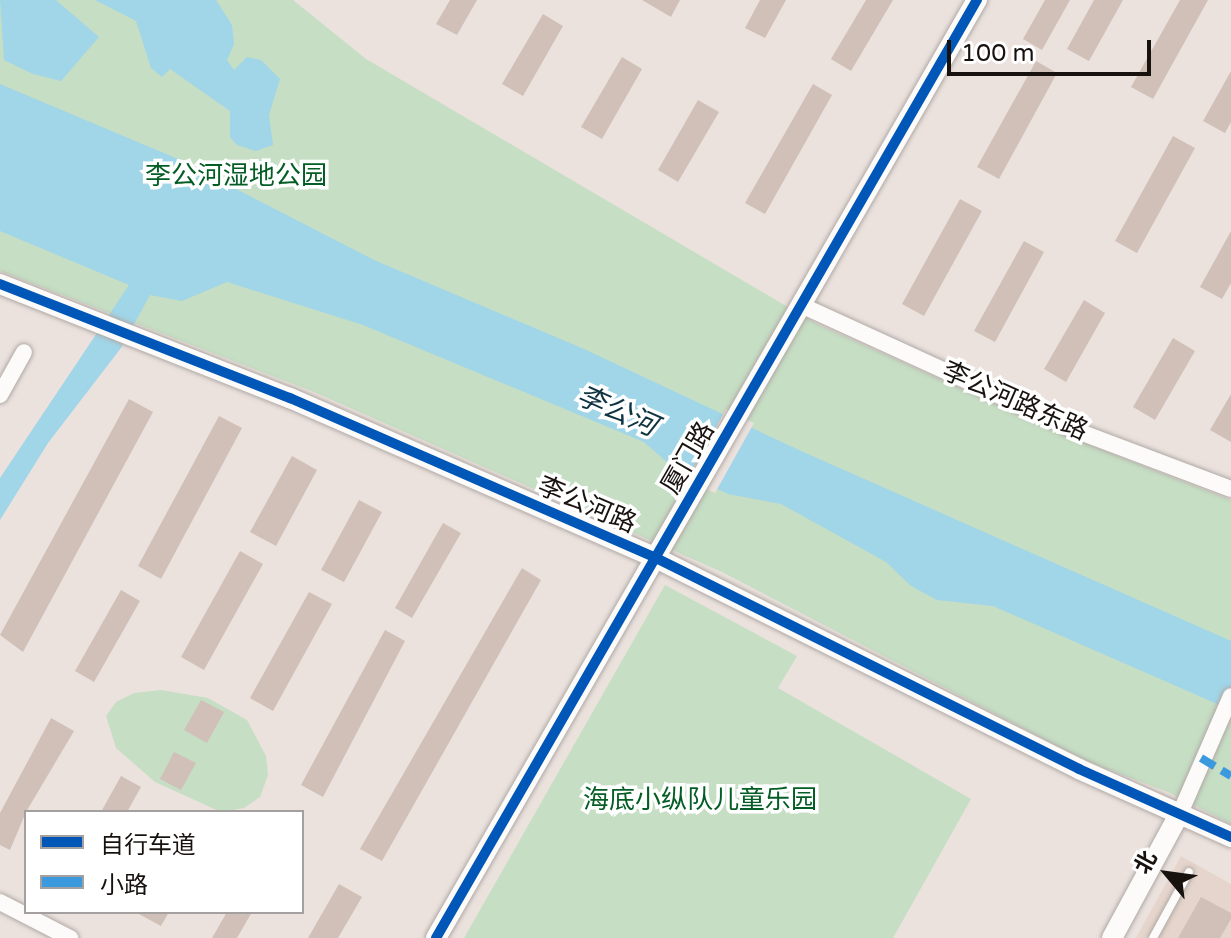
<!DOCTYPE html>
<meta charset="utf-8">
<style>
body{margin:0}
#map{position:relative;width:1231px;height:938px;overflow:hidden;background:#ebe2de;font-family:"Varela Round","Noto Sans SC",sans-serif}
div>[style]{position:absolute}
[style*='--x']{left:calc(var(--x)*1px);top:calc(var(--y)*1px);width:calc(var(--w)*1px);rotate:calc(var(--a)*1deg)}
.built>*{inset:0;background:#e5d5cc}
.green>*{inset:0;background:#c6dec4}
.water>*{inset:0;background:#a1d5e8}
.pier>*{inset:0;background:#ebe2de}
.building>*{inset:0;background:#d0c0b8}
.roads{filter:drop-shadow(0 0 2px #b0a9a5) drop-shadow(0 0 2px #b0a9a5)}
.service>*{height:8px;margin:-4px;padding:0 4px;transform-origin:4px;border-radius:4px;background:#fcfbfa}
.minor>*{height:16px;margin:-8px;padding:0 8px;transform-origin:8px;border-radius:8px;background:#fcfbfa}
.tertiary>*{height:20px;margin:-10px;padding:0 10px;transform-origin:10px;border-radius:10px;background:#fcfbfa}
.quiet>*{height:8px;margin-top:-4px;transform-origin:0;background:repeating-linear-gradient(90deg,#3b9ade 0 16px,transparent 0 24px)}
.cycleway>*{height:10px;margin:-5px;padding:0 5px;transform-origin:5px;border-radius:5px;background:#0057b8}
span{translate:-50% -50%;white-space:nowrap;text-align:center;line-height:1.15;-webkit-text-stroke:7px #fff;paint-order:stroke}
.park-label{font-size:26px;color:#045d24}
.street-label{font-size:26px;color:#18120f}
.water-label{font-size:28px;color:#0f3441;font-style:italic}
.legend{position:absolute;left:24px;top:810px;width:280px;height:104px;box-sizing:border-box;background:#fff;border:2px solid #a3a09f;margin:0;padding:10px 14px;list-style:none;font-size:24px;color:#18120f}
.legend li{display:flex;align-items:center;gap:16px;height:40px}
.legend b{width:40px;border:2px solid #a3a09f}
.north{position:absolute;left:1127px;top:834px;width:80px;height:80px;-webkit-text-stroke:6px #fff;paint-order:stroke;rotate:299deg;font-size:22px;font-weight:700;line-height:32px;text-align:center;color:#18120f}
.north::after{content:'';display:block;margin:auto;width:28px;height:36px;background:#18120f;clip-path:polygon(50% 0,100% 100%,50% 72%,0 100%)}
.scale{position:absolute;left:947px;top:40px;width:204px;height:36px;box-sizing:border-box;border:4px solid #18120f;border-top:0;padding-left:10px;font-size:24px;line-height:28px;white-space:nowrap;color:#18120f;-webkit-text-stroke:6px #fff;paint-order:stroke}
</style>
<div id="map">
<div class="built">
<i style="clip-path:polygon(1181px 856px,1231px 884px,1231px 938px,1136px 938px)"></i>
</div>
<div class="green">
<i style="clip-path:polygon(0 0,293px 0,366px 59px,815px 323px,1061px 434px,1231px 500px,1231px 824px,1168px 792px,1088px 762px,722px 572px,314px 392px,0 271px)"></i>
<i style="clip-path:polygon(665px 585px,797px 656px,778px 688px,971px 799px,893px 938px,464px 938px)"></i>
<i style="clip-path:polygon(161px 690px,208px 698px,247px 720px,266px 756px,268px 775px,260px 797px,244px 808px,221px 812px,155px 782px,116px 748px,106px 716px,116px 702px,134px 693px)"></i>
</div>
<div class="water">
<i style="clip-path:polygon(0 0,56px 0,99px 37px,61px 81px,33px 74px,4px 60px)"></i>
<i style="clip-path:polygon(95px 0,216px 0,232px 25px,234px 44px,227px 60px,234px 70px,247px 57px,261px 60px,280px 79px,269px 115px,273px 145px,256px 151px,237px 145px,230px 137px,230px 111px,170px 69px,162px 77px,151px 68px,136px 21px)"></i>
<i style="clip-path:polygon(0 84px,178px 159px,374px 260px,584px 349px,801px 451px,1231px 641px,1231px 710px,993px 606px,937px 600px,911px 586px,886px 562px,781px 504px,728px 494px,676px 470px,644px 442px,363px 325px,227px 282px,182px 301px,150px 295px,121px 348px,48px 443px,0 520px,0 478px,129px 285px,0 231px)"></i>
</div>
<div class="pier">
<i style="clip-path:polygon(726px 409px,754px 423px,715px 493px,687px 480px)"></i>
</div>
<div class="building">
<i style="clip-path:polygon(450px 0,477px 0,457px 35px,436px 24px)"></i>
<i style="clip-path:polygon(642px 0,680px 0,671px 17px)"></i>
<i style="clip-path:polygon(760px 0,786px 0,765px 38px,745px 28px)"></i>
<i style="clip-path:polygon(866px 0,893px 0,851px 71px,831px 59px)"></i>
<i style="clip-path:polygon(1045px 0,1070px 0,1042px 50px,1023px 39px)"></i>
<i style="clip-path:polygon(1094px 0,1123px 0,1089px 61px,1067px 49px)"></i>
<i style="clip-path:polygon(1180px 0,1208px 0,1153px 99px,1131px 87px)"></i>
<i style="clip-path:polygon(543px 14px,563px 26px,523px 96px,502px 84px)"></i>
<i style="clip-path:polygon(622px 57px,642px 69px,602px 139px,581px 127px)"></i>
<i style="clip-path:polygon(1036px 61px,1057px 73px,999px 179px,977px 167px)"></i>
<i style="clip-path:polygon(1231px 71px,1231px 122px,1225px 133px,1203px 121px)"></i>
<i style="clip-path:polygon(813px 84px,832px 95px,765px 214px,745px 203px)"></i>
<i style="clip-path:polygon(698px 100px,719px 112px,678px 182px,658px 170px)"></i>
<i style="clip-path:polygon(1173px 136px,1195px 148px,1137px 253px,1115px 241px)"></i>
<i style="clip-path:polygon(960px 199px,982px 211px,924px 316px,902px 304px)"></i>
<i style="clip-path:polygon(1231px 231px,1231px 283px,1222px 299px,1200px 287px)"></i>
<i style="clip-path:polygon(1024px 241px,1044px 252px,995px 342px,974px 331px)"></i>
<i style="clip-path:polygon(1084px 300px,1105px 313px,1066px 382px,1044px 369px)"></i>
<i style="clip-path:polygon(1173px 338px,1195px 351px,1155px 420px,1133px 407px)"></i>
<i style="clip-path:polygon(1231px 394px,1231px 442px,1210px 430px)"></i>
<i style="clip-path:polygon(129px 399px,153px 412px,23px 652px,0 635px)"></i>
<i style="clip-path:polygon(219px 416px,242px 428px,161px 579px,138px 566px)"></i>
<i style="clip-path:polygon(292px 456px,317px 470px,276px 546px,250px 532px)"></i>
<i style="clip-path:polygon(359px 500px,382px 512px,344px 582px,321px 570px)"></i>
<i style="clip-path:polygon(443px 523px,461px 533px,412px 618px,395px 608px)"></i>
<i style="clip-path:polygon(240px 551px,263px 564px,204px 670px,181px 657px)"></i>
<i style="clip-path:polygon(522px 568px,541px 580px,382px 861px,360px 849px)"></i>
<i style="clip-path:polygon(121px 590px,140px 601px,94px 682px,75px 671px)"></i>
<i style="clip-path:polygon(309px 592px,332px 604px,273px 711px,250px 698px)"></i>
<i style="clip-path:polygon(385px 630px,405px 641px,323px 797px,301px 785px)"></i>
<i style="clip-path:polygon(201px 700px,224px 712px,207px 743px,184px 730px)"></i>
<i style="clip-path:polygon(51px 718px,74px 731px,26px 812px,10px 850px,0 845px,0 813px)"></i>
<i style="clip-path:polygon(174px 752px,196px 763px,181px 790px,160px 779px)"></i>
<i style="clip-path:polygon(121px 776px,141px 787px,127px 812px,101px 812px)"></i>
<i style="clip-path:polygon(339px 884px,362px 897px,338px 938px,308px 938px)"></i>
<i style="clip-path:polygon(1201px 897px,1231px 913px,1231px 919px,1220px 938px,1178px 938px)"></i>
<i style="clip-path:polygon(135px 912px,169px 912px,161px 926px)"></i>
<i style="clip-path:polygon(227px 912px,252px 912px,237px 938px,212px 938px)"></i>
</div>
<div class="roads">
<div class="service">
<i style="--x:1153;--y:938;--w:75;--a:-61.4"></i>
</div>
<div class="minor">
<i style="--x:801;--y:305;--w:293;--a:24.6"></i>
<i style="--x:1067;--y:427;--w:175;--a:20.7"></i>
<i style="--x:0;--y:395;--w:49;--a:-60.8"></i>
<i style="--x:1181;--y:811;--w:125;--a:-66.5"></i>
<i style="--x:0;--y:902;--w:79;--a:27.2"></i>
</div>
<div class="tertiary">
<i style="--x:0;--y:284;--w:312;--a:21.5"></i>
<i style="--x:290;--y:398;--w:399;--a:23.6"></i>
<i style="--x:656;--y:558;--w:473;--a:26.5"></i>
<i style="--x:1079;--y:769;--w:167;--a:24.1"></i>
<i style="--x:436;--y:938;--w:1083;--a:-60.03"></i>
<i style="--x:1112;--y:938;--w:145;--a:-61.5"></i>
</div>
</div>
<div class="quiet">
<i style="--x:1201;--y:758;--w:35;--a:31"></i>
</div>
<div class="cycleway">
<i style="--x:0;--y:284;--w:312;--a:21.5"></i>
<i style="--x:290;--y:398;--w:399;--a:23.6"></i>
<i style="--x:656;--y:558;--w:473;--a:26.5"></i>
<i style="--x:1079;--y:769;--w:167;--a:24.1"></i>
<i style="--x:436;--y:938;--w:1083;--a:-60.03"></i>
</div>
<div class="park-label">
<span style="left:236px;top:176px">李公河湿地公园</span>
<span style="left:700px;top:800px">海底小纵队儿童乐园</span>
</div>
<div class="street-label">
<span style="left:1015px;top:401px;rotate:24deg">李公河路东路</span>
<span style="left:688px;top:458px;rotate:-60deg">厦门路</span>
<span style="left:587px;top:505px;rotate:23deg">李公河路</span>
</div>
<div class="water-label">
<span style="left:617px;top:411px;rotate:24deg">李公河</span>
</div>
<ul class="legend">
<li><b style="height:10px;background:#0057b8"></b>自行车道</li>
<li><b style="height:10px;background:#3b9ade"></b>小路</li>
</ul>
<div class="north">北</div>
<div class="scale">100 m</div>
</div>
